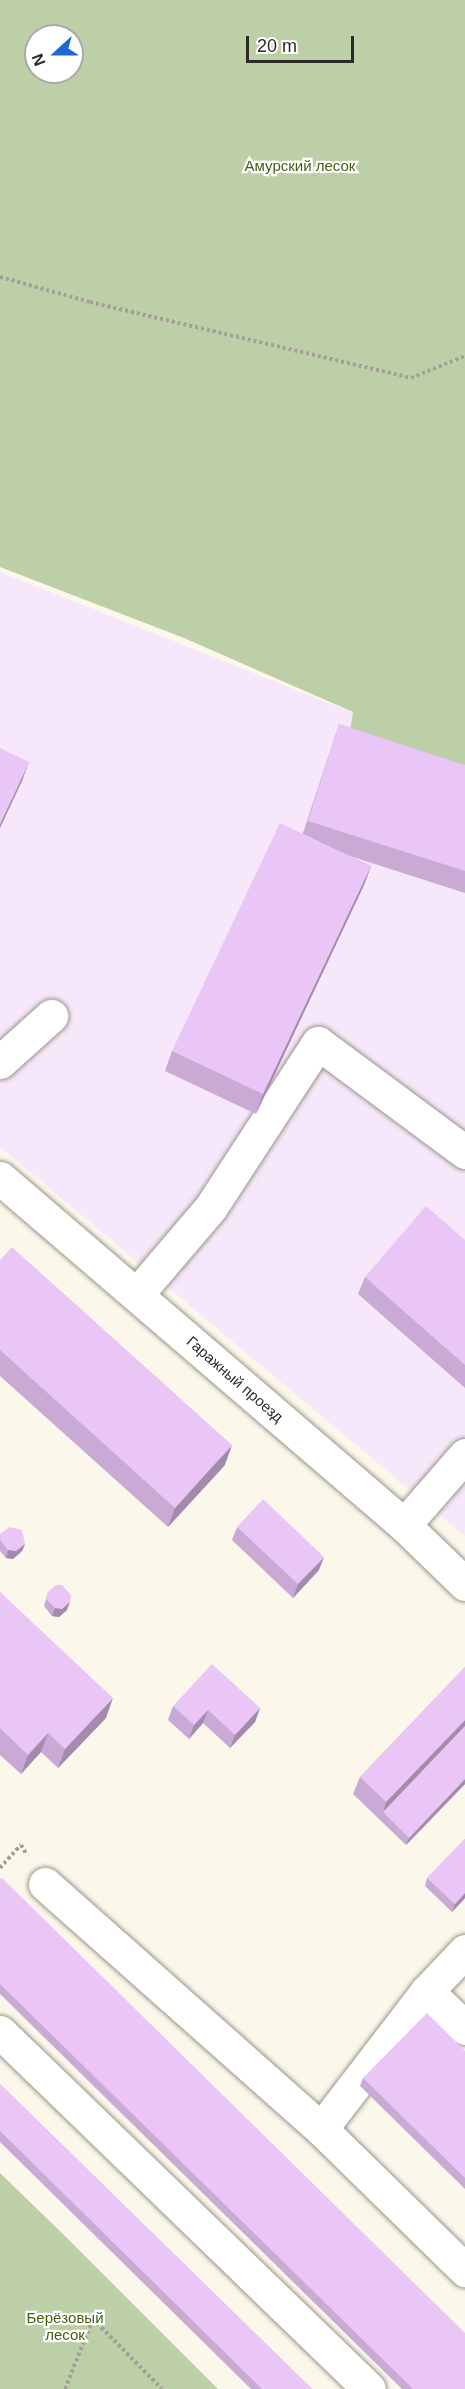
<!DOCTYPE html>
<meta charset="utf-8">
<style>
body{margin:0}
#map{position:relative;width:465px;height:2389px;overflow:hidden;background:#fbf7ea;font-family:Arial,sans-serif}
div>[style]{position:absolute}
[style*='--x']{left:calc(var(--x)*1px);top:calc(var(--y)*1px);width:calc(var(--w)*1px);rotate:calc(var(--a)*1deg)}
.commercial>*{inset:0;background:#f7e7fa}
.green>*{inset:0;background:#bdcfa7}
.path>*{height:4px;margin-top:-2px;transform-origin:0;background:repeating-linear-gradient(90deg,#a39f96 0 3px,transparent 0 6px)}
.roads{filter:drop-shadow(0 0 2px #99968a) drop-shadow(0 0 2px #99968a)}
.minor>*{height:33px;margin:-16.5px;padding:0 16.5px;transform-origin:16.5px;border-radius:16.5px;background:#fff}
.wall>*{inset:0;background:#c8aad4}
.shaded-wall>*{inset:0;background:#a38bac}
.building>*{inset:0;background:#e9c6f6}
span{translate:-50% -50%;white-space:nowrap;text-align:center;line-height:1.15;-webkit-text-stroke:4.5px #fff;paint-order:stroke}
.park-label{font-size:15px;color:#466013}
.street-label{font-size:15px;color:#2c2a25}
.north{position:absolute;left:24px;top:24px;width:60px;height:60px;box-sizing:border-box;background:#fff;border:2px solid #abaaa8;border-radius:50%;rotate:249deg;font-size:16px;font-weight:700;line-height:24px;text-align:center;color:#2c2a25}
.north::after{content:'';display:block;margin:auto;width:21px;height:27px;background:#2167d2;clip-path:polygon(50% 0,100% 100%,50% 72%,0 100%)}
.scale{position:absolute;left:246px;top:36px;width:108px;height:27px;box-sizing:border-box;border:3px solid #2c2a25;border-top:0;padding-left:8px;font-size:18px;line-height:21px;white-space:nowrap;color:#2c2a25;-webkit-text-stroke:4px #fff;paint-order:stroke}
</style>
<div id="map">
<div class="commercial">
<i style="clip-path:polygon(0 572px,354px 713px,349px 739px,465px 777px,465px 1536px,0 1147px)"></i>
</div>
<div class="green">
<i style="clip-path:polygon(evenodd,0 0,465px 0,465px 777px,349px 739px,353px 712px,184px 638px,0 567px,0 0,36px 36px,72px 36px,72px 72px,36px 72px,36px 36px)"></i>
<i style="clip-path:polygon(0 2173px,66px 2237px,218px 2389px,0 2389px)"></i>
</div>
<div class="path">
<i style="--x:0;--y:277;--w:93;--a:15.5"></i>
<i style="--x:90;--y:302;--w:330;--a:13.3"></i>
<i style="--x:411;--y:378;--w:58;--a:-22.2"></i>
<i style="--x:0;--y:1868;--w:31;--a:-48"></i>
<i style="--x:21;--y:1845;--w:12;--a:59"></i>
<i style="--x:65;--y:2389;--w:75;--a:-68.2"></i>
<i style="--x:93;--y:2319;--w:98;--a:45.4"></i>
</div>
<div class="roads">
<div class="minor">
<i style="--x:0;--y:1062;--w:69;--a:-42"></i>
<i style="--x:0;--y:1178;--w:533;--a:40.66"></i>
<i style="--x:404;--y:1525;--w:85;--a:44"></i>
<i style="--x:137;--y:1294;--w:114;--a:-49.6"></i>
<i style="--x:211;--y:1207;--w:196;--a:-56.9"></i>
<i style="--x:318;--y:1043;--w:183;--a:36.6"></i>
<i style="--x:404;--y:1525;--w:93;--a:-48.9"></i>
<i style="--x:45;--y:1884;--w:369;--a:41.6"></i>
<i style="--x:321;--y:2129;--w:202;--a:44.4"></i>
<i style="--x:427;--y:1991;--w:53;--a:44.2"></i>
<i style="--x:0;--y:2032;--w:513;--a:44.05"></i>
<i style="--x:321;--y:2129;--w:174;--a:-52.5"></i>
<i style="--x:427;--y:1991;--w:55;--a:-46.5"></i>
</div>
</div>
<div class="wall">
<i style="clip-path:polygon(339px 724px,465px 765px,465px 893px,350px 856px,371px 866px,364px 885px,256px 1114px,165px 1071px,172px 1051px,303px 833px)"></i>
<i style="clip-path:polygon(465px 1240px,465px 1388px,358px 1294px,365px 1277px)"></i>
<i style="clip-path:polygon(0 1260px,225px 1465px,168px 1527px,0 1376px)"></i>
<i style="clip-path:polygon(237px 1527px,319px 1570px,293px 1598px,232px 1540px)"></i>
<i style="clip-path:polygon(1px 1533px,25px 1544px,22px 1551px,13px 1559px,6px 1558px,0 1551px,0 1537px)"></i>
<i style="clip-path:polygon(0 1592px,106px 1718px,58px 1768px,41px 1752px,21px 1774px,0 1755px)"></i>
<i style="clip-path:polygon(48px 1592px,67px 1610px,59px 1617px,52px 1616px,44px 1606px)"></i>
<i style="clip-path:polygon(465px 1667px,465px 1784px,406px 1845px,353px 1794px,360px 1777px)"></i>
<i style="clip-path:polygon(173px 1706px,260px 1708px,255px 1722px,230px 1748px,203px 1723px,189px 1739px,168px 1720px)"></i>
<i style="clip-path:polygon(465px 1839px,465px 1898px,452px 1912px,425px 1886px,427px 1878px)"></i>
<i style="clip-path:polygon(0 1879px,465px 2389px,402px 2389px,0 1994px)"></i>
<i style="clip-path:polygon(465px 2051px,465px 2189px,360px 2086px,363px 2078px)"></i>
<i style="clip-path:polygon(0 2084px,312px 2389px,251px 2389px,0 2142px)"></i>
</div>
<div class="shaded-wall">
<i style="clip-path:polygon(29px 762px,22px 781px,0 828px,0 824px)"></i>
<i style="clip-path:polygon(371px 866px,364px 885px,256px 1114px,263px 1094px)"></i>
<i style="clip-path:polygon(232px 1445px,225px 1465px,168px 1527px,175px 1508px)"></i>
<i style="clip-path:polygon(25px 1544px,22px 1551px,13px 1559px,6px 1558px,8px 1550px)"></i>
<i style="clip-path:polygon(324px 1557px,319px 1570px,293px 1598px,298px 1584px)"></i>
<i style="clip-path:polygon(70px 1602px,67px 1610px,59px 1617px,52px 1616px,55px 1608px)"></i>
<i style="clip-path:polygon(113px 1698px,106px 1718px,58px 1768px,65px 1749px)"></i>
<i style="clip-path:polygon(260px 1708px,255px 1722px,230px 1748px,235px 1735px)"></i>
<i style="clip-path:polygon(208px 1710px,203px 1723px,189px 1739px,194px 1725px)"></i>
<i style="clip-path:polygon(465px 1720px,465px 1731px,383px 1812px,386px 1802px)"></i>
<i style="clip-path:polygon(48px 1733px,41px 1752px,21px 1774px,28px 1755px)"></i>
<i style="clip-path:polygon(465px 1779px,465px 1784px,406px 1845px,409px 1838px)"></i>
<i style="clip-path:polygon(465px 1893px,465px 1898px,452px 1912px,455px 1904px)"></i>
</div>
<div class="building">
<i style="clip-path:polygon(339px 724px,465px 765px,465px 871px,308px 821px)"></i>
<i style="clip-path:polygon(0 748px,29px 762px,0 824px)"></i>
<i style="clip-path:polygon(280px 823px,371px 866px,263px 1094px,172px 1051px)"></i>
<i style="clip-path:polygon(426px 1206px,465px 1240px,465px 1365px,365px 1277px)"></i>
<i style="clip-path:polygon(12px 1247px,232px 1445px,175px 1508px,0 1350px,0 1260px)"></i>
<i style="clip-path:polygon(263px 1499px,324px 1557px,298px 1584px,237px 1527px)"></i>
<i style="clip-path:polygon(10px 1527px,22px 1530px,25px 1544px,16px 1551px,8px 1550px,0 1540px,1px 1533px)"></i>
<i style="clip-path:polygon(56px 1585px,62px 1585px,71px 1595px,70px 1602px,62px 1609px,55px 1608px,46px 1599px,48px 1592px)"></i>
<i style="clip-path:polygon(0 1592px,113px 1698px,65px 1749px,48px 1733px,28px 1755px,0 1728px)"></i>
<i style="clip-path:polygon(212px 1664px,260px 1708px,235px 1735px,208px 1710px,194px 1725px,173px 1706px)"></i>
<i style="clip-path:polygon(465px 1667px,465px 1720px,386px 1802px,360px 1777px)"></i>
<i style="clip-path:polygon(465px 1726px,465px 1779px,409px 1838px,383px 1812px)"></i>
<i style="clip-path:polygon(465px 1839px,465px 1893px,455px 1904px,427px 1878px)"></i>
<i style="clip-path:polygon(2px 1878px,465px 2333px,465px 2389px,413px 2389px,0 1984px,0 1879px)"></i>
<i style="clip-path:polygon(427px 2013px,465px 2051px,465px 2178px,363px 2078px)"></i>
<i style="clip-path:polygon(0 2084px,312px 2389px,262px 2389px,0 2131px)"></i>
</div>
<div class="park-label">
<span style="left:300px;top:166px">Амурский лесок</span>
<span style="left:65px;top:2326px">Берёзовый<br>лесок</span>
</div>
<div class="street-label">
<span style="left:235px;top:1379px;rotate:41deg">Гаражный проезд</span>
</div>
<div class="north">N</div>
<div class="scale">20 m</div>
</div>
